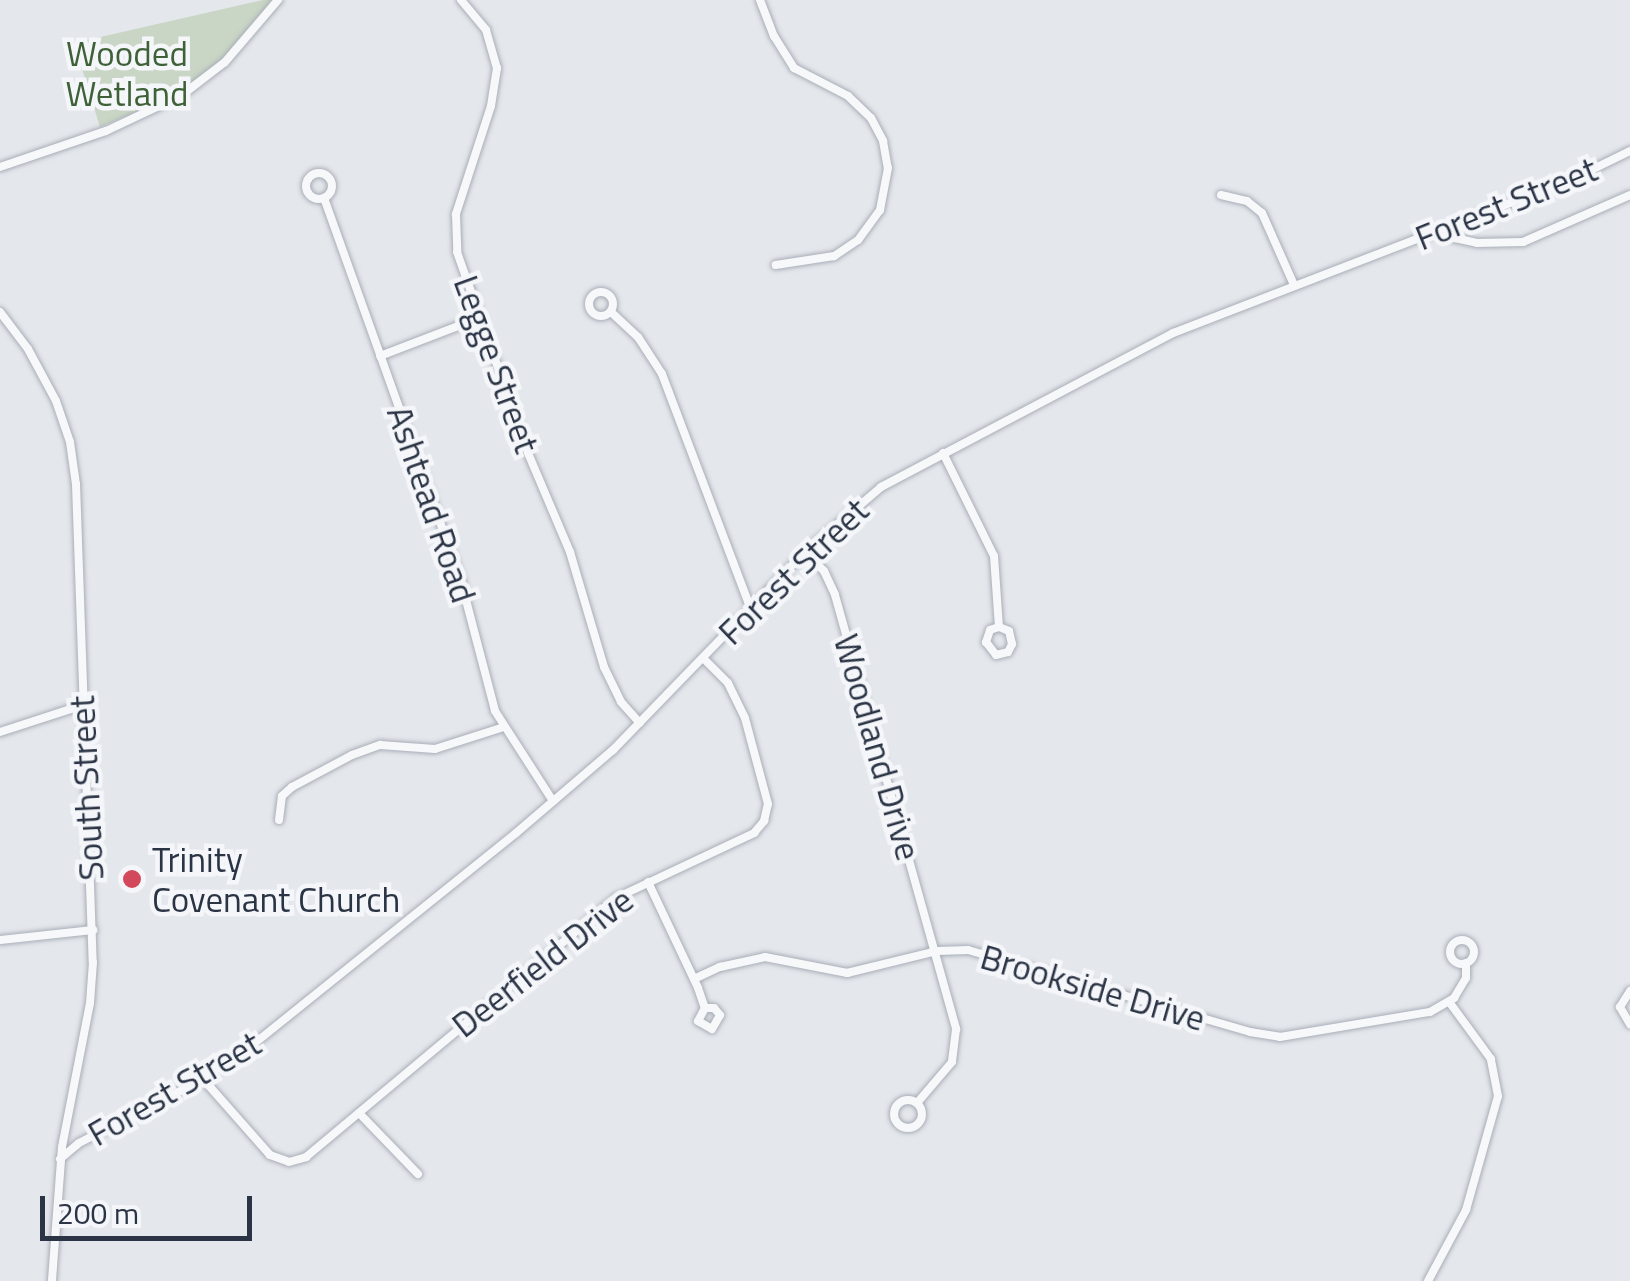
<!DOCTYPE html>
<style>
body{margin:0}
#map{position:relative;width:1630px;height:1281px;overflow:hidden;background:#e4e7ec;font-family:"Titillium Web",sans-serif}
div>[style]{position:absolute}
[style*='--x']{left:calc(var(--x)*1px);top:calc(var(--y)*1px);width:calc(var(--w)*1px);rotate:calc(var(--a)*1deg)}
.green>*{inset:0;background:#c9d6c5}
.roads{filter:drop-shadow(0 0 2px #a9aeb7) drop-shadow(0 0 2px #a9aeb7)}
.minor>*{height:8px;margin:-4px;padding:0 4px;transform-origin:4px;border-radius:4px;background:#f7f8fa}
.minor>.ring{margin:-4px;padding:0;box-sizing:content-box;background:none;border:8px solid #f7f8fa;border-radius:50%}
.dots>*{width:28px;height:28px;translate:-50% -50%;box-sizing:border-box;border:5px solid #f4f6f9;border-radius:50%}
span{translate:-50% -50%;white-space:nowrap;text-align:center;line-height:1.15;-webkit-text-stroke:9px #f4f6f9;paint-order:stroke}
.park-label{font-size:35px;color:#3f6138}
.street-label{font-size:35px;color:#2b3445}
.poi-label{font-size:35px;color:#2b3445}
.left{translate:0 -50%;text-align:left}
.scale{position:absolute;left:40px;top:1196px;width:212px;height:45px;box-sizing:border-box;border:5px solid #2b3445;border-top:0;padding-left:12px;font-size:30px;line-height:35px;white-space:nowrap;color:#2b3445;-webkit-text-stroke:8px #f4f6f9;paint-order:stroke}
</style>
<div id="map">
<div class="green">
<i style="clip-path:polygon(263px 0,272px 0,219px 63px,177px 95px,100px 127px,74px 43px)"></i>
</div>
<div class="roads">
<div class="minor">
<i style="--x:461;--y:0;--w:39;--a:50"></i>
<i style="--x:486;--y:30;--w:40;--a:74"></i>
<i style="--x:497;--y:68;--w:38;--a:99"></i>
<i style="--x:491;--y:106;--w:114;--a:108"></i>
<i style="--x:456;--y:214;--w:38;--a:88"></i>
<i style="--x:457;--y:252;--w:213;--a:70.5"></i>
<i style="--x:528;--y:453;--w:108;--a:67"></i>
<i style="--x:570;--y:552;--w:120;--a:73.5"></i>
<i style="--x:604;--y:667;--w:39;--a:64"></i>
<i style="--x:621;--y:702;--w:28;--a:48"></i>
<i style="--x:760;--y:0;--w:39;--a:69"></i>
<i style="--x:774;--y:36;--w:38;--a:58"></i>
<i style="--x:794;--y:68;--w:61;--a:27.4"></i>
<i style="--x:848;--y:96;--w:32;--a:44"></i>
<i style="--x:871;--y:118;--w:26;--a:62"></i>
<i style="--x:883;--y:141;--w:27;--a:80"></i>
<i style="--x:888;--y:168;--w:43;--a:100.8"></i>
<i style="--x:880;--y:210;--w:37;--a:126"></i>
<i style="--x:858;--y:240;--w:29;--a:146"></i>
<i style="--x:834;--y:256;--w:59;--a:171.2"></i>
<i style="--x:0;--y:167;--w:112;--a:-18.8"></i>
<i style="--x:106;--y:131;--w:84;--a:-25.3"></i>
<i style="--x:182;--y:95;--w:54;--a:-37.5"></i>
<i style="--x:225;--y:62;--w:82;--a:-49.5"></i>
<i class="ring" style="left:306px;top:173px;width:18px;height:18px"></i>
<i style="--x:1221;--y:195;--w:27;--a:13"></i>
<i style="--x:1247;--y:201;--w:19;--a:39"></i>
<i style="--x:1262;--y:213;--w:79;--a:66"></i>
<i style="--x:324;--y:198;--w:407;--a:70.3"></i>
<i style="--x:461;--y:581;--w:134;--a:75.3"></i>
<i style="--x:495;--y:711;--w:107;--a:57.2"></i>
<i style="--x:1432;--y:233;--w:46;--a:12.5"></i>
<i style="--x:1477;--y:243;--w:46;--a:-1.2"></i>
<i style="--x:1523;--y:242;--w:117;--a:-23.7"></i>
<i class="ring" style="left:589px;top:292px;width:16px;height:16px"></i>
<i style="--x:0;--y:312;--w:46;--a:52.9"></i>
<i style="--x:28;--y:349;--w:59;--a:61.7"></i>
<i style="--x:56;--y:401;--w:43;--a:71.1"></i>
<i style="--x:70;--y:442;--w:42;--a:81.9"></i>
<i style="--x:76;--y:484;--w:478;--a:88"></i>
<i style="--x:93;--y:962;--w:41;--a:94.2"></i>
<i style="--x:90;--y:1003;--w:147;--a:101"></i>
<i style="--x:62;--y:1147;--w:134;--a:94.3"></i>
<i style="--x:611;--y:312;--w:37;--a:43"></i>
<i style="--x:638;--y:337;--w:44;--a:57"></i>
<i style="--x:662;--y:374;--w:251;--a:69.3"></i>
<i style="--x:380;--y:356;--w:106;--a:-21"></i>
<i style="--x:943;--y:453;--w:115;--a:63.7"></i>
<i style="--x:994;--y:556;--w:71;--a:86"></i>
<i style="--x:999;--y:627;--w:9;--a:162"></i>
<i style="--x:990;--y:630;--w:13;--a:108"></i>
<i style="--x:986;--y:642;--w:16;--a:52"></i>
<i style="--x:996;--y:655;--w:12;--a:-14"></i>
<i style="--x:1008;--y:652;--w:9;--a:-63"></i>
<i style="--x:1012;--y:644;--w:13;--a:-103"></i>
<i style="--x:1009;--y:631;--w:11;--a:-158"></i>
<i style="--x:805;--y:552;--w:27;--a:45"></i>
<i style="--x:824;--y:571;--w:26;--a:65"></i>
<i style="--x:835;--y:595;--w:451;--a:74.4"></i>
<i style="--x:956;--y:1029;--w:33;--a:97"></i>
<i style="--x:952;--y:1062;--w:54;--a:130.5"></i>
<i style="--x:0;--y:732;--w:87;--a:-18"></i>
<i style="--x:279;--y:820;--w:24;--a:-83"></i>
<i style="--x:282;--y:796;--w:13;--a:-42"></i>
<i style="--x:292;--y:787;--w:68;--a:-28.1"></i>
<i style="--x:352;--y:755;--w:30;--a:-20"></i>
<i style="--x:380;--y:745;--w:55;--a:4.2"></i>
<i style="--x:435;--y:749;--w:69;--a:-17.7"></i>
<i style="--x:648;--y:882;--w:117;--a:64.7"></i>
<i style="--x:698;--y:988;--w:21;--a:71"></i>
<i style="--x:705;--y:1008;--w:15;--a:118"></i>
<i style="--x:698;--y:1021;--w:16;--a:30"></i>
<i style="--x:712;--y:1029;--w:16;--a:-60"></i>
<i style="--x:720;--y:1015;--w:9;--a:-131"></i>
<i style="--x:714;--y:1008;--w:9;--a:180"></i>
<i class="ring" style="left:1450px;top:940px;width:16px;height:16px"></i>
<i style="--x:0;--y:940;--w:94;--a:-6.1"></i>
<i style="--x:694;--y:979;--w:29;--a:-25"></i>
<i style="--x:720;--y:967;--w:46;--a:-12.5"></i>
<i style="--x:765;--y:957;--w:84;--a:11"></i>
<i style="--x:847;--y:973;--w:93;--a:-13.7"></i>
<i style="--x:937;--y:951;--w:31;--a:-2"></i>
<i style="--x:968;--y:950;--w:294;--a:16.2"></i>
<i style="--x:1250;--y:1032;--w:30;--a:9"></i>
<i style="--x:1280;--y:1037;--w:152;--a:-9.5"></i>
<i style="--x:1430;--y:1012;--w:28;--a:-30"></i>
<i style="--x:1454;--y:998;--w:23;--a:-59"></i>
<i style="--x:1466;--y:978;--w:15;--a:-90"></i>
<i style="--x:1630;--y:991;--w:19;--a:122"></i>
<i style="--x:1620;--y:1007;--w:20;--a:60"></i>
<i style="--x:203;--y:1079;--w:101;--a:48.6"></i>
<i style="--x:270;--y:1155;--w:20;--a:20"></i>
<i style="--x:289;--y:1162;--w:18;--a:-16"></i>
<i style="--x:306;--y:1157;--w:404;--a:-39.9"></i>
<i style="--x:616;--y:898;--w:153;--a:-25.2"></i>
<i style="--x:754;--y:833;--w:16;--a:-50"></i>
<i style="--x:764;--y:821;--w:17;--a:-77"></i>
<i style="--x:768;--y:804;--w:89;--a:-105"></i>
<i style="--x:745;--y:718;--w:39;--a:-116"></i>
<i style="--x:728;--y:683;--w:35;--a:-135"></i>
<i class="ring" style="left:894px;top:1100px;width:20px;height:20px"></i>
<i style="--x:359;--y:1113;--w:85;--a:46"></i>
<i style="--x:60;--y:1159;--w:25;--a:-40"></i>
<i style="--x:79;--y:1143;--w:125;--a:-27.2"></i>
<i style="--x:190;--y:1086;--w:65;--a:-32.5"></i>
<i style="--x:245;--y:1051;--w:348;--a:-38.8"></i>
<i style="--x:516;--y:833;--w:128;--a:-40.6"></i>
<i style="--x:613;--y:750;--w:276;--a:-45.9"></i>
<i style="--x:805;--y:552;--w:100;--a:-40.5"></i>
<i style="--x:881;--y:487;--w:330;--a:-27.8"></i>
<i style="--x:1173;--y:333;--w:435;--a:-21.1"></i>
<i style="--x:1579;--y:176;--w:57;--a:-26.1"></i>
<i style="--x:1428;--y:1281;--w:81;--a:-61.8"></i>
<i style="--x:1466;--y:1210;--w:118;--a:-74.3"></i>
<i style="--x:1498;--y:1096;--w:38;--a:-101"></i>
<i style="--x:1491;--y:1059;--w:69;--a:-126.2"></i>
</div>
</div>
<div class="dots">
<i style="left:132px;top:879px;background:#d1495b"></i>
</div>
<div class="park-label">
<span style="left:127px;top:73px">Wooded<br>Wetland</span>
</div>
<div class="street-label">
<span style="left:1506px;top:203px;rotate:-22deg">Forest Street</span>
<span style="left:497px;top:364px;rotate:70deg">Legge Street</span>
<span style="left:432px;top:504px;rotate:71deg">Ashtead Road</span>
<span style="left:793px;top:571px;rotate:-44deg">Forest Street</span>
<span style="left:878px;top:747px;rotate:74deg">Woodland Drive</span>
<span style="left:86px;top:788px;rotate:-93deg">South Street</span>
<span style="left:542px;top:962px;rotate:-38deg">Deerfield Drive</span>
<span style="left:1093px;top:987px;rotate:16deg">Brookside Drive</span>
<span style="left:174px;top:1088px;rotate:-30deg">Forest Street</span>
</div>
<div class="poi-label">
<span class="left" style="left:152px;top:879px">Trinity<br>Covenant Church</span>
</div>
<div class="scale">200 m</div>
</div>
